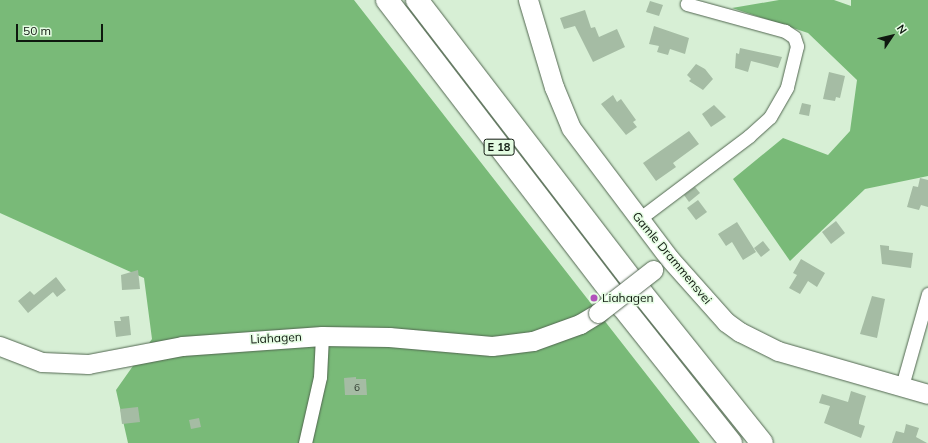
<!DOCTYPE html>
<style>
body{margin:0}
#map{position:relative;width:928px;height:443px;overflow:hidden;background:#d7efd5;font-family:Mulish,sans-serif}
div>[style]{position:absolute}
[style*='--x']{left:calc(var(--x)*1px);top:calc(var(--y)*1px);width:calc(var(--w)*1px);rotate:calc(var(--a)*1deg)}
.forest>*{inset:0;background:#79ba78}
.building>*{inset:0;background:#a5bca4}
.roads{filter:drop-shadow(0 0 1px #516650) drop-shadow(0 0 1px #516650)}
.street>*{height:13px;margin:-6.5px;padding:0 6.5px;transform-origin:6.5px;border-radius:6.5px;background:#fff}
.secondary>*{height:19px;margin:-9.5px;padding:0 9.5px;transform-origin:9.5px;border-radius:9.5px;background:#fff}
.highway>*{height:22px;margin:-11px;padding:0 11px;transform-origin:11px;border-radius:11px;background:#fff}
.bridges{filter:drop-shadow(0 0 1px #516650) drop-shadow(0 0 1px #516650)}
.secondary-bridge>*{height:19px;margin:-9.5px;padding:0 9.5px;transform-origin:9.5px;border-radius:9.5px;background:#fff}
.dots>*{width:11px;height:11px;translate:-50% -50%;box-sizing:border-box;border:2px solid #e4fce2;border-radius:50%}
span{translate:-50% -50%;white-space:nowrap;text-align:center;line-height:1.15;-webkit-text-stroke:3px #e4fce2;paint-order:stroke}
.number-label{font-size:10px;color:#344134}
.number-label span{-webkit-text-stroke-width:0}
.shield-label span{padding:1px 3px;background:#e4fce2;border:1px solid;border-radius:3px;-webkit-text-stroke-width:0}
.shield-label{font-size:11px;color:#0f180f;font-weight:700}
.street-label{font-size:12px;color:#0f180f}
.poi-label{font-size:12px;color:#0f180f}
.left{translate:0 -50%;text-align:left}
.north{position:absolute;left:872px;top:16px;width:40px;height:40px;-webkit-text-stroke:3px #e4fce2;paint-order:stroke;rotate:55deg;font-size:11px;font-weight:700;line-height:16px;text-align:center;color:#0f180f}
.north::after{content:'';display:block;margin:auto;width:14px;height:18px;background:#0f180f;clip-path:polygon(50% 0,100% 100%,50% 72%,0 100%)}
.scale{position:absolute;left:16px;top:24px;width:87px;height:18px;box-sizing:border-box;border:2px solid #0f180f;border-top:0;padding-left:5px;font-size:12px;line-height:14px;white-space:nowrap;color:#0f180f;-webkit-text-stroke:3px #e4fce2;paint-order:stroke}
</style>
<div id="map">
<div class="forest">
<i style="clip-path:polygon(0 0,354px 0,700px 443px,128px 443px,116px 390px,152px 339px,144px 278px,0 213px)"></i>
<i style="clip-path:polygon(779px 0,834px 0,851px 6px,851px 0,928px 0,928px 176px,865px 189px,790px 261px,733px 179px,783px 138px,828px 155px,850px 131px,857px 80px,808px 33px,732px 8px)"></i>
</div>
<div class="building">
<i style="clip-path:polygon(650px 1px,663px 5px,659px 16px,646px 12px)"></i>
<i style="clip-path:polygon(585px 10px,591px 28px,595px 27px,599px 37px,617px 29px,625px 47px,593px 62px,575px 26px,564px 29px,560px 18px)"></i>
<i style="clip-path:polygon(654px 26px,689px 38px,685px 54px,670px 49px,668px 55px,657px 52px,659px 46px,649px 44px)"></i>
<i style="clip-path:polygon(740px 48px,782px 57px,778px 68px,751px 61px,748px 72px,735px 68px,736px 53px,739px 54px)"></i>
<i style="clip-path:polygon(696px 64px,705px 69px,713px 79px,703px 90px,689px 81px,691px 79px,687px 75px)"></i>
<i style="clip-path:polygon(829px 72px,845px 76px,840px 98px,836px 97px,835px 101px,823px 99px)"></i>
<i style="clip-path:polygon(613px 95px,617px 102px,621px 99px,636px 120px,633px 122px,637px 127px,626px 135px,601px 104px)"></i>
<i style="clip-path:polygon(802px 103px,811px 105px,809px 116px,799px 114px)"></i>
<i style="clip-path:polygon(714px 105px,726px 117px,711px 127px,702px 114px)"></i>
<i style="clip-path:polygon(689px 131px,699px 144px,673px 163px,676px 167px,656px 181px,643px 163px)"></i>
<i style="clip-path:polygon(920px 178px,928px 180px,928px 207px,921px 205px,919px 210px,907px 207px,913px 186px,918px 187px)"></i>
<i style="clip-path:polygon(695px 187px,700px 193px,689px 202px,684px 195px)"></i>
<i style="clip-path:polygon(698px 200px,707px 212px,696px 220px,687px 208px)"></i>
<i style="clip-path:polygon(836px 221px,845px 233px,831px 244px,822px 232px)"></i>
<i style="clip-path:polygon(737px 222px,756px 252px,743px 260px,732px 242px,726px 246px,718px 234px)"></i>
<i style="clip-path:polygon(763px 241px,770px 250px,761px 257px,754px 248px)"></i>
<i style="clip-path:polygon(880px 245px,889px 246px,889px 250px,913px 253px,911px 268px,882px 264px)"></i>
<i style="clip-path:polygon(801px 259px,825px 273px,817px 287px,808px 281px,800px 294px,789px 288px,797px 275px,793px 273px)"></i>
<i style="clip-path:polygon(138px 270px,140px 289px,122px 290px,121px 275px)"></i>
<i style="clip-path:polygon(56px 277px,66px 290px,57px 297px,53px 292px,28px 313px,18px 301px,30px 291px,34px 295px)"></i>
<i style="clip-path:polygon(872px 296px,885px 299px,877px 338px,860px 334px)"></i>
<i style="clip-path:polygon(129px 316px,131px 335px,116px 337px,114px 321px,121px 321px,120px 317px)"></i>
<i style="clip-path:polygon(356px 377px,356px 379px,366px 379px,367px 395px,345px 395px,344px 378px)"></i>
<i style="clip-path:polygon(851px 391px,866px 396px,859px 421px,859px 424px,865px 426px,861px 438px,824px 423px,830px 406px,819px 403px,822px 394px,848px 402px)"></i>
<i style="clip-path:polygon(138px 407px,140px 422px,122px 424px,120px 409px)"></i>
<i style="clip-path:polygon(199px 418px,201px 427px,191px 429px,189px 420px)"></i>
<i style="clip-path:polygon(906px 424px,919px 428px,916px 437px,927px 443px,892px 443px,896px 431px,904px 433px)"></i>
</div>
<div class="roads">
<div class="street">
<i style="--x:639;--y:219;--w:138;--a:-37"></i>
<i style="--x:749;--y:136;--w:28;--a:-42"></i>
<i style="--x:770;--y:117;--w:34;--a:-60"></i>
<i style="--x:787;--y:87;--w:42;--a:-76.3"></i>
<i style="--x:797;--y:46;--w:9;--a:-108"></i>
<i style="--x:794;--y:37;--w:11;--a:-146"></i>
<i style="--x:785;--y:31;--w:102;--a:-164.6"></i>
<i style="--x:902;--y:386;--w:96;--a:-74.2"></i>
<i style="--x:305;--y:443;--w:68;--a:-77.2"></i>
<i style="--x:320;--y:377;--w:41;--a:-87.2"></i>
</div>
<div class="secondary">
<i style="--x:528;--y:0;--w:91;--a:73.4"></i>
<i style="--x:554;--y:87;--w:44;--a:67.5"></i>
<i style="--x:571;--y:128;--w:163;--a:53"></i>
<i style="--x:669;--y:258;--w:86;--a:48.3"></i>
<i style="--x:726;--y:322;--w:17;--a:36"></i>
<i style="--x:740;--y:332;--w:42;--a:26.6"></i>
<i style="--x:778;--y:351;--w:156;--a:16"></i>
<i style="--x:0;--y:346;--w:45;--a:20.9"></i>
<i style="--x:42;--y:362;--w:46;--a:2.5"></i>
<i style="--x:88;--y:364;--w:96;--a:-10.8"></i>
<i style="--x:182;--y:346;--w:140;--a:-4.1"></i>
<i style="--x:322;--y:336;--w:67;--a:0.9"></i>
<i style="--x:389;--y:337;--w:103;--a:5"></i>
<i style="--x:492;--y:346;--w:41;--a:-7"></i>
<i style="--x:533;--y:341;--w:50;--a:-19.9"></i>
<i style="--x:580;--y:324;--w:21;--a:-31"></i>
</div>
<div class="highway">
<i style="--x:387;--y:0;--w:386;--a:52.5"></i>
<i style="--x:622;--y:306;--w:175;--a:51.5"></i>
<i style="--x:417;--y:0;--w:368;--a:52.5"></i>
<i style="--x:641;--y:292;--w:193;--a:51.3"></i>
</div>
</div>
<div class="bridges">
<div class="secondary-bridge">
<i style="--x:598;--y:313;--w:70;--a:-38"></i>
</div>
</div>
<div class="dots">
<i style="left:594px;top:298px;background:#b152bb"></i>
</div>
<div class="number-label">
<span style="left:357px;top:388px">6</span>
</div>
<div class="shield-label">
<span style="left:499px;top:147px">E 18</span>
</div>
<div class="street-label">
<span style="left:672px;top:258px;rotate:50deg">Gamle Drammensvei</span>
<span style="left:276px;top:338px;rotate:-3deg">Liahagen</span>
</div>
<div class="poi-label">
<span class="left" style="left:602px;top:298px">Liahagen</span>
</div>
<div class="north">N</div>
<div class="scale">50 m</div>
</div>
